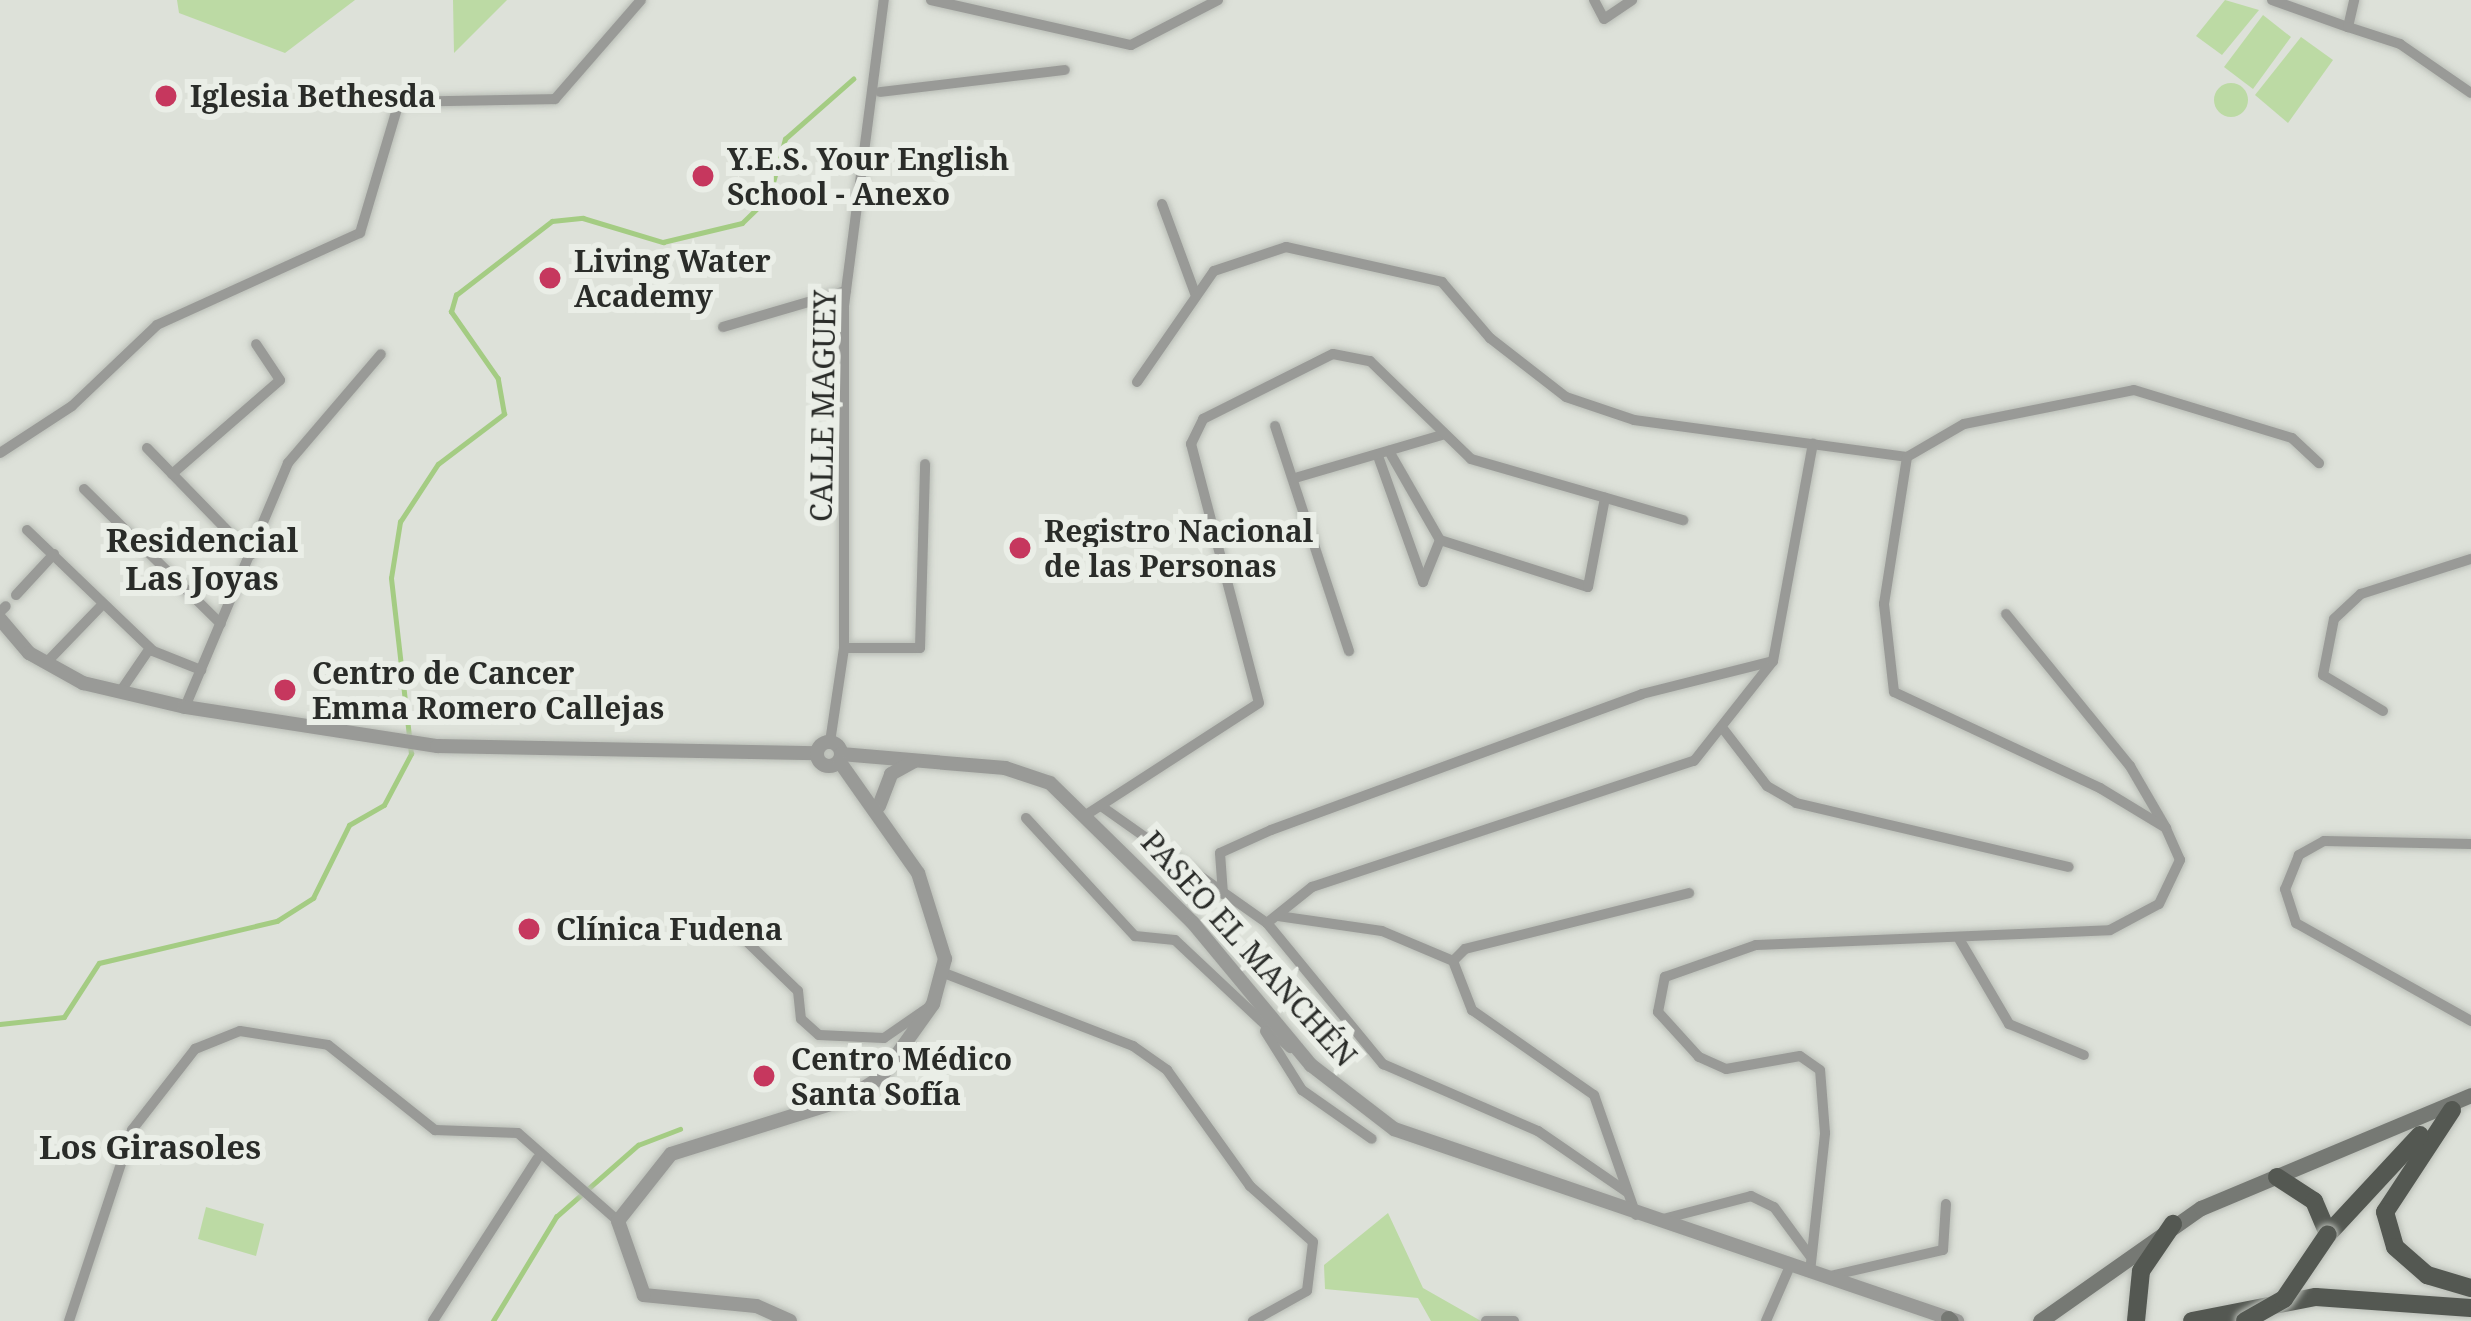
<!DOCTYPE html>
<meta charset="utf-8">
<style>
body{margin:0}
#map{position:relative;width:2471px;height:1321px;overflow:hidden;background:#dde1d9;font-family:"Noto Serif",serif}
div>[style]{position:absolute}
[style*='--x']{left:calc(var(--x)*1px);top:calc(var(--y)*1px);width:calc(var(--w)*1px);rotate:calc(var(--a)*1deg)}
.green>*{inset:0;background:#bcdaa4}
.round{border-radius:50%}
.stream>*{height:4.5px;margin:-2.25px;padding:0 2.25px;transform-origin:2.25px;border-radius:2.25px;background:#a4cc83}
.roads{filter:drop-shadow(0 0 3px #b9bdb6) drop-shadow(0 0 3px #b9bdb6)}
.minor>*{height:10px;margin:-5px;padding:0 5px;transform-origin:5px;border-radius:5px;background:#999a97}
.tertiary>*{height:14px;margin:-7px;padding:0 7px;transform-origin:7px;border-radius:7px;background:#999a97}
.tertiary>.ring{margin:-7px;padding:0;box-sizing:content-box;background:none;border:14px solid #999a97;border-radius:50%}
.secondary>*{height:15px;margin:-7.5px;padding:0 7.5px;transform-origin:7.5px;border-radius:7.5px;background:#767974}
.trunk>*{height:18px;margin:-9px;padding:0 9px;transform-origin:9px;border-radius:9px;background:#545852}
.bridges{filter:drop-shadow(0 0 3px #b9bdb6) drop-shadow(0 0 3px #b9bdb6)}
.trunk-bridge>*{height:18px;margin:-9px;padding:0 9px;transform-origin:9px;border-radius:9px;background:#545852}
.dots>*{width:33px;height:33px;translate:-50% -50%;box-sizing:border-box;border:6px solid #eaeee7;border-radius:50%}
span{translate:-50% -50%;white-space:nowrap;text-align:center;line-height:1.15;-webkit-text-stroke:12px #eaeee7;paint-order:stroke}
.poi-label{font-size:30px;color:#2a2c29;font-weight:700}
.left{translate:0 -50%;text-align:left}
.street-label{font-size:30px;color:#2a2c29}
.neighbourhood-label{font-size:33px;color:#2a2c29;font-weight:700}
</style>
<div id="map">
<div class="green">
<i style="clip-path:polygon(177px 0,355px 0,285px 53px,179px 13px)"></i>
<i style="clip-path:polygon(453px 0,507px 0,454px 53px)"></i>
<i style="clip-path:polygon(2225px 0,2259px 10px,2222px 55px,2196px 36px)"></i>
<i style="clip-path:polygon(2263px 15px,2291px 37px,2253px 89px,2224px 67px)"></i>
<i style="clip-path:polygon(2301px 37px,2333px 60px,2288px 123px,2255px 95px)"></i>
<i class="round" style="left:2214px;top:83px;width:34px;height:34px"></i>
<i style="clip-path:polygon(206px 1207px,264px 1224px,256px 1256px,198px 1239px)"></i>
<i style="clip-path:polygon(1388px 1213px,1423px 1288px,1481px 1321px,1431px 1321px,1418px 1298px,1325px 1289px,1324px 1265px)"></i>
</div>
<div class="stream">
<i style="--x:0;--y:1024;--w:64;--a:-6.2"></i>
<i style="--x:64;--y:1017;--w:64;--a:-57.1"></i>
<i style="--x:99;--y:963;--w:183;--a:-13.3"></i>
<i style="--x:277;--y:921;--w:43;--a:-32.6"></i>
<i style="--x:313;--y:898;--w:81;--a:-63.7"></i>
<i style="--x:349;--y:825;--w:40;--a:-29.7"></i>
<i style="--x:384;--y:805;--w:58;--a:-62.1"></i>
<i style="--x:411;--y:754;--w:177;--a:-96.5"></i>
<i style="--x:391;--y:578;--w:57;--a:-80.9"></i>
<i style="--x:400;--y:522;--w:69;--a:-56.8"></i>
<i style="--x:438;--y:464;--w:83;--a:-37.1"></i>
<i style="--x:504;--y:414;--w:36;--a:-100"></i>
<i style="--x:498;--y:379;--w:82;--a:-125"></i>
<i style="--x:451;--y:312;--w:18;--a:-74"></i>
<i style="--x:456;--y:295;--w:121;--a:-37.6"></i>
<i style="--x:552;--y:221;--w:31;--a:-6"></i>
<i style="--x:583;--y:218;--w:84;--a:16.7"></i>
<i style="--x:663;--y:242;--w:81;--a:-13.5"></i>
<i style="--x:742;--y:223;--w:37;--a:-44"></i>
<i style="--x:769;--y:197;--w:60;--a:-74.6"></i>
<i style="--x:785;--y:139;--w:91;--a:-41.4"></i>
<i style="--x:493;--y:1321;--w:122;--a:-58.8"></i>
<i style="--x:556;--y:1217;--w:109;--a:-41.3"></i>
<i style="--x:638;--y:1145;--w:45;--a:-20.9"></i>
</div>
<div class="roads">
<div class="minor">
<i style="--x:931;--y:0;--w:205;--a:12.7"></i>
<i style="--x:1131;--y:45;--w:98;--a:-27.3"></i>
<i style="--x:1594;--y:0;--w:21;--a:62"></i>
<i style="--x:1604;--y:19;--w:34;--a:-34"></i>
<i style="--x:2272;--y:0;--w:81;--a:19.6"></i>
<i style="--x:2348;--y:27;--w:28;--a:-77"></i>
<i style="--x:2348;--y:27;--w:55;--a:18.1"></i>
<i style="--x:2400;--y:44;--w:86;--a:34.6"></i>
<i style="--x:880;--y:92;--w:186;--a:-6.8"></i>
<i style="--x:1162;--y:204;--w:98;--a:69.7"></i>
<i style="--x:723;--y:327;--w:128;--a:-16.3"></i>
<i style="--x:1137;--y:382;--w:135;--a:-55.3"></i>
<i style="--x:1214;--y:271;--w:76;--a:-18.4"></i>
<i style="--x:1286;--y:247;--w:160;--a:12.6"></i>
<i style="--x:1442;--y:282;--w:74;--a:49.4"></i>
<i style="--x:1490;--y:338;--w:96;--a:37.8"></i>
<i style="--x:1566;--y:397;--w:72;--a:18.7"></i>
<i style="--x:1634;--y:420;--w:275;--a:7.7"></i>
<i style="--x:1907;--y:457;--w:66;--a:-30.1"></i>
<i style="--x:1964;--y:424;--w:173;--a:-11.3"></i>
<i style="--x:2134;--y:390;--w:165;--a:16.9"></i>
<i style="--x:2292;--y:438;--w:37;--a:43"></i>
<i style="--x:1275;--y:426;--w:237;--a:71.8"></i>
<i style="--x:147;--y:448;--w:149;--a:45.8"></i>
<i style="--x:1389;--y:451;--w:103;--a:60.2"></i>
<i style="--x:1440;--y:540;--w:155;--a:17.6"></i>
<i style="--x:1588;--y:587;--w:91;--a:-79.2"></i>
<i style="--x:0;--y:453;--w:86;--a:-33.1"></i>
<i style="--x:72;--y:406;--w:117;--a:-43.6"></i>
<i style="--x:157;--y:325;--w:223;--a:-24.4"></i>
<i style="--x:360;--y:233;--w:137;--a:-73.4"></i>
<i style="--x:399;--y:102;--w:156;--a:-1.1"></i>
<i style="--x:555;--y:99;--w:131;--a:-49"></i>
<i style="--x:1378;--y:456;--w:134;--a:70.3"></i>
<i style="--x:1423;--y:582;--w:45;--a:-68"></i>
<i style="--x:172;--y:474;--w:143;--a:-41"></i>
<i style="--x:280;--y:380;--w:43;--a:-123.7"></i>
<i style="--x:1295;--y:478;--w:153;--a:-16.3"></i>
<i style="--x:84;--y:489;--w:192;--a:44.6"></i>
<i style="--x:27;--y:530;--w:175;--a:43.8"></i>
<i style="--x:153;--y:651;--w:52;--a:21.6"></i>
<i style="--x:16;--y:595;--w:56;--a:-47.2"></i>
<i style="--x:0;--y:612;--w:8;--a:-45"></i>
<i style="--x:2006;--y:614;--w:196;--a:50.8"></i>
<i style="--x:2130;--y:766;--w:72;--a:59.9"></i>
<i style="--x:844;--y:648;--w:76;--a:0"></i>
<i style="--x:920;--y:648;--w:184;--a:-88.4"></i>
<i style="--x:46;--y:663;--w:82;--a:-46"></i>
<i style="--x:120;--y:692;--w:53;--a:-55.7"></i>
<i style="--x:185;--y:707;--w:265;--a:-67.1"></i>
<i style="--x:288;--y:463;--w:143;--a:-49.5"></i>
<i style="--x:2383;--y:711;--w:70;--a:-149"></i>
<i style="--x:2323;--y:675;--w:57;--a:-78.9"></i>
<i style="--x:2334;--y:619;--w:37;--a:-43"></i>
<i style="--x:2361;--y:594;--w:115;--a:-17.7"></i>
<i style="--x:1724;--y:730;--w:71;--a:52.5"></i>
<i style="--x:1767;--y:786;--w:34;--a:30"></i>
<i style="--x:1796;--y:803;--w:280;--a:13.2"></i>
<i style="--x:830;--y:742;--w:95;--a:-81.5"></i>
<i style="--x:844;--y:648;--w:342;--a:-90"></i>
<i style="--x:844;--y:306;--w:309;--a:-82.6"></i>
<i style="--x:1101;--y:806;--w:203;--a:35.2"></i>
<i style="--x:1267;--y:923;--w:183;--a:50.6"></i>
<i style="--x:1383;--y:1064;--w:169;--a:23.4"></i>
<i style="--x:1538;--y:1131;--w:108;--a:34.4"></i>
<i style="--x:1089;--y:813;--w:202;--a:-32.9"></i>
<i style="--x:1259;--y:703;--w:268;--a:-104.7"></i>
<i style="--x:1191;--y:444;--w:28;--a:-64"></i>
<i style="--x:1203;--y:419;--w:145;--a:-26.6"></i>
<i style="--x:1333;--y:354;--w:38;--a:11"></i>
<i style="--x:1370;--y:361;--w:141;--a:44.1"></i>
<i style="--x:1471;--y:459;--w:221;--a:16.1"></i>
<i style="--x:1026;--y:818;--w:161;--a:47.3"></i>
<i style="--x:1135;--y:936;--w:40;--a:5.7"></i>
<i style="--x:1175;--y:940;--w:158;--a:43.2"></i>
<i style="--x:2471;--y:844;--w:147;--a:-178.8"></i>
<i style="--x:2324;--y:841;--w:29;--a:151"></i>
<i style="--x:2299;--y:855;--w:37;--a:112"></i>
<i style="--x:2285;--y:889;--w:36;--a:72"></i>
<i style="--x:2296;--y:923;--w:201;--a:29.2"></i>
<i style="--x:1223;--y:894;--w:41;--a:-94.2"></i>
<i style="--x:1220;--y:853;--w:56;--a:-24.3"></i>
<i style="--x:1271;--y:830;--w:395;--a:-20.1"></i>
<i style="--x:1642;--y:694;--w:135;--a:-14.1"></i>
<i style="--x:1278;--y:916;--w:105;--a:8.2"></i>
<i style="--x:1382;--y:931;--w:77;--a:22.9"></i>
<i style="--x:1453;--y:961;--w:53;--a:68.8"></i>
<i style="--x:1472;--y:1010;--w:149;--a:34.9"></i>
<i style="--x:1594;--y:1095;--w:127;--a:70.7"></i>
<i style="--x:1267;--y:923;--w:58;--a:-38.7"></i>
<i style="--x:1312;--y:887;--w:402;--a:-18.3"></i>
<i style="--x:1694;--y:761;--w:127;--a:-51.7"></i>
<i style="--x:1773;--y:661;--w:221;--a:-79.6"></i>
<i style="--x:741;--y:936;--w:79;--a:44"></i>
<i style="--x:798;--y:991;--w:28;--a:84"></i>
<i style="--x:801;--y:1019;--w:24;--a:42"></i>
<i style="--x:819;--y:1035;--w:65;--a:2.6"></i>
<i style="--x:884;--y:1038;--w:51;--a:-34.6"></i>
<i style="--x:1958;--y:937;--w:101;--a:59.6"></i>
<i style="--x:2009;--y:1024;--w:81;--a:22.5"></i>
<i style="--x:1453;--y:961;--w:17;--a:-45"></i>
<i style="--x:1465;--y:949;--w:231;--a:-14"></i>
<i style="--x:944;--y:973;--w:203;--a:21.1"></i>
<i style="--x:1133;--y:1046;--w:42;--a:35.2"></i>
<i style="--x:1167;--y:1070;--w:143;--a:54.4"></i>
<i style="--x:1250;--y:1186;--w:84;--a:41.6"></i>
<i style="--x:1313;--y:1242;--w:49;--a:97"></i>
<i style="--x:1307;--y:1291;--w:62;--a:150.9"></i>
<i style="--x:1265;--y:1031;--w:70;--a:57.9"></i>
<i style="--x:1302;--y:1090;--w:85;--a:35"></i>
<i style="--x:1663;--y:1219;--w:91;--a:-14.6"></i>
<i style="--x:1751;--y:1196;--w:25;--a:26"></i>
<i style="--x:1774;--y:1207;--w:61;--a:53.7"></i>
<i style="--x:1810;--y:1272;--w:140;--a:-83.8"></i>
<i style="--x:1825;--y:1133;--w:63;--a:-94.5"></i>
<i style="--x:1820;--y:1070;--w:24;--a:-145"></i>
<i style="--x:1800;--y:1056;--w:75;--a:170"></i>
<i style="--x:1726;--y:1069;--w:30;--a:-156"></i>
<i style="--x:1699;--y:1057;--w:61;--a:-132.3"></i>
<i style="--x:1658;--y:1012;--w:36;--a:-79"></i>
<i style="--x:1665;--y:977;--w:96;--a:-19.4"></i>
<i style="--x:1756;--y:945;--w:354;--a:-2.4"></i>
<i style="--x:2110;--y:930;--w:55;--a:-28"></i>
<i style="--x:2159;--y:904;--w:49;--a:-64.5"></i>
<i style="--x:2180;--y:860;--w:35;--a:-114"></i>
<i style="--x:2166;--y:828;--w:77;--a:-148.8"></i>
<i style="--x:2100;--y:788;--w:227;--a:-155"></i>
<i style="--x:1894;--y:692;--w:89;--a:-96.5"></i>
<i style="--x:1884;--y:604;--w:149;--a:-81.1"></i>
<i style="--x:1830;--y:1276;--w:116;--a:-13"></i>
<i style="--x:1943;--y:1250;--w:46;--a:-86.3"></i>
<i style="--x:69;--y:1321;--w:201;--a:-71.7"></i>
<i style="--x:132;--y:1130;--w:103;--a:-52.1"></i>
<i style="--x:195;--y:1049;--w:48;--a:-21.8"></i>
<i style="--x:240;--y:1031;--w:89;--a:9"></i>
<i style="--x:328;--y:1045;--w:137;--a:38.5"></i>
<i style="--x:435;--y:1130;--w:83;--a:2.1"></i>
<i style="--x:518;--y:1133;--w:133;--a:41.3"></i>
<i style="--x:433;--y:1321;--w:193;--a:-57.3"></i>
<i style="--x:1486;--y:1321;--w:28;--a:0"></i>
<i style="--x:1766;--y:1321;--w:60;--a:-66.4"></i>
</div>
<div class="tertiary">
<i style="--x:0;--y:619;--w:45;--a:49.5"></i>
<i style="--x:29;--y:653;--w:62;--a:29.1"></i>
<i style="--x:83;--y:683;--w:105;--a:13.2"></i>
<i style="--x:185;--y:707;--w:255;--a:8.8"></i>
<i style="--x:437;--y:746;--w:380;--a:1.1"></i>
<i class="ring" style="left:817px;top:742px;width:10px;height:10px"></i>
<i style="--x:841;--y:754;--w:165;--a:4.9"></i>
<i style="--x:1005;--y:768;--w:47;--a:18.4"></i>
<i style="--x:1050;--y:783;--w:200;--a:44.4"></i>
<i style="--x:1193;--y:923;--w:185;--a:50.3"></i>
<i style="--x:1311;--y:1065;--w:105;--a:37.6"></i>
<i style="--x:1394;--y:1129;--w:595;--a:18.83"></i>
<i style="--x:879;--y:806;--w:34;--a:-69"></i>
<i style="--x:891;--y:774;--w:26;--a:-29"></i>
<i style="--x:790;--y:1321;--w:37;--a:-156"></i>
<i style="--x:756;--y:1306;--w:113;--a:-174.4"></i>
<i style="--x:644;--y:1295;--w:78;--a:-109.4"></i>
<i style="--x:618;--y:1221;--w:85;--a:-51.7"></i>
<i style="--x:671;--y:1154;--w:184;--a:-17.4"></i>
<i style="--x:847;--y:1099;--w:40;--a:-32.9"></i>
<i style="--x:881;--y:1077;--w:90;--a:-54.5"></i>
<i style="--x:933;--y:1004;--w:47;--a:-75.1"></i>
<i style="--x:945;--y:959;--w:90;--a:-107.4"></i>
<i style="--x:918;--y:873;--w:137;--a:-125.2"></i>
</div>
<div class="secondary">
<i style="--x:1948;--y:1318;--w:4;--a:45"></i>
<i style="--x:2040;--y:1321;--w:197;--a:-35.1"></i>
<i style="--x:2201;--y:1208;--w:293;--a:-22.7"></i>
</div>
<div class="trunk">
<i style="--x:2452;--y:1110;--w:122;--a:123.3"></i>
<i style="--x:2385;--y:1212;--w:36;--a:74"></i>
<i style="--x:2395;--y:1247;--w:43;--a:41.2"></i>
<i style="--x:2427;--y:1275;--w:46;--a:16.5"></i>
<i style="--x:2277;--y:1177;--w:44;--a:33"></i>
<i style="--x:2314;--y:1201;--w:36;--a:67"></i>
<i style="--x:2328;--y:1234;--w:135;--a:-47.1"></i>
<i style="--x:2136;--y:1321;--w:50;--a:-84.3"></i>
<i style="--x:2141;--y:1271;--w:57;--a:-55.8"></i>
<i style="--x:2192;--y:1321;--w:126;--a:-11"></i>
<i style="--x:2316;--y:1297;--w:155;--a:4.1"></i>
</div>
</div>
<div class="bridges">
<div class="trunk-bridge">
<i style="--x:2245;--y:1321;--w:45;--a:-29.4"></i>
<i style="--x:2284;--y:1299;--w:78;--a:-55.9"></i>
</div>
</div>
<div class="dots">
<i style="left:166px;top:96px;background:#c6375e"></i>
<i style="left:703px;top:176px;background:#c6375e"></i>
<i style="left:550px;top:278px;background:#c6375e"></i>
<i style="left:1020px;top:548px;background:#c6375e"></i>
<i style="left:285px;top:690px;background:#c6375e"></i>
<i style="left:529px;top:929px;background:#c6375e"></i>
<i style="left:764px;top:1076px;background:#c6375e"></i>
</div>
<div class="poi-label">
<span class="left" style="left:190px;top:96px">Iglesia Bethesda</span>
<span class="left" style="left:727px;top:176px">Y.E.S. Your English<br>School - Anexo</span>
<span class="left" style="left:574px;top:278px">Living Water<br>Academy</span>
<span class="left" style="left:1044px;top:548px">Registro Nacional<br>de las Personas</span>
<span class="left" style="left:312px;top:690px">Centro de Cancer<br>Emma Romero Callejas</span>
<span class="left" style="left:556px;top:929px">Clínica Fudena</span>
<span class="left" style="left:791px;top:1076px">Centro Médico<br>Santa Sofía</span>
</div>
<div class="street-label">
<span style="left:823px;top:406px;rotate:-89deg">CALLE MAGUEY</span>
<span style="left:1249px;top:949px;rotate:48deg">PASEO EL MANCHÉN</span>
</div>
<div class="neighbourhood-label">
<span style="left:202px;top:559px">Residencial<br>Las Joyas</span>
<span style="left:150px;top:1147px">Los Girasoles</span>
</div>
</div>
